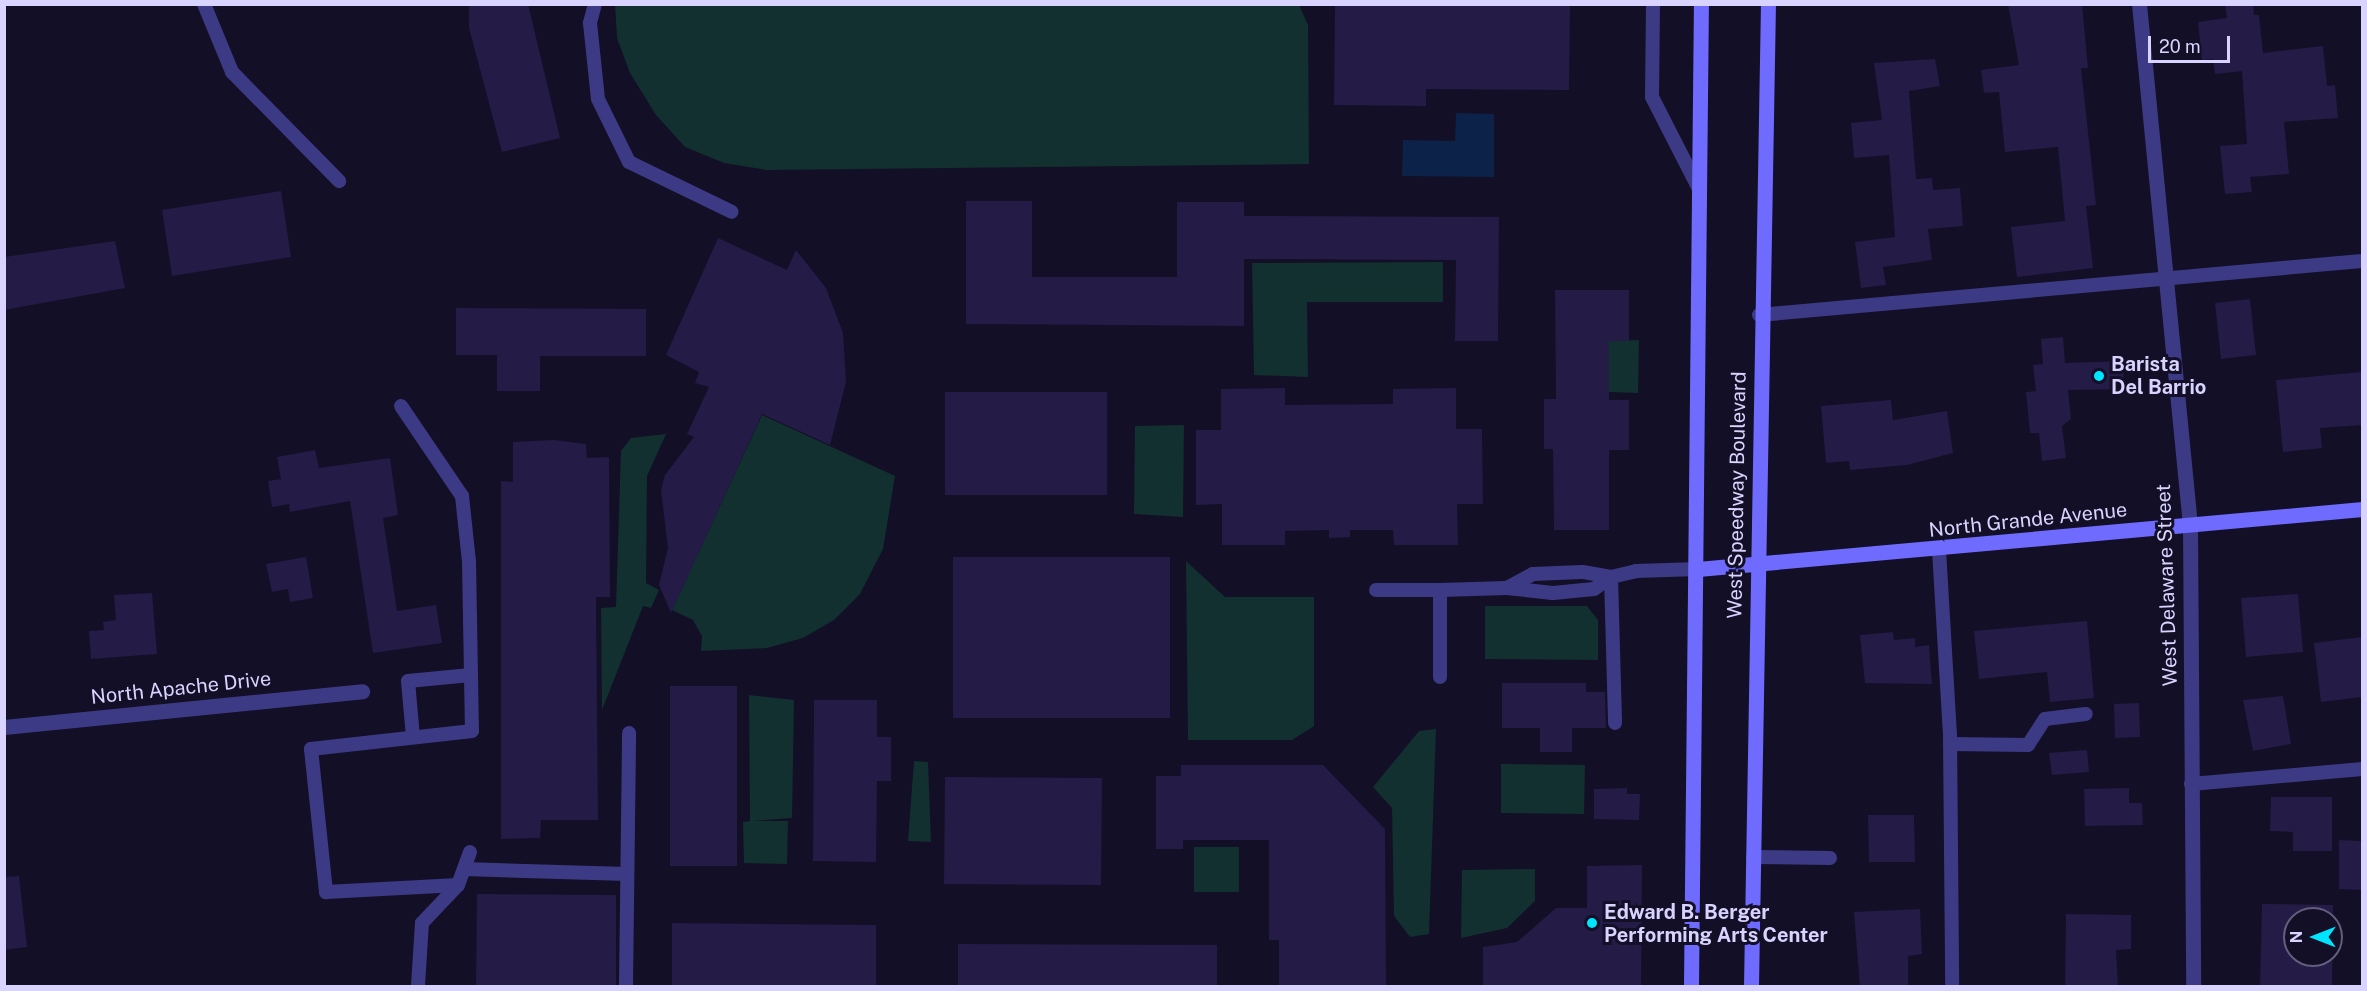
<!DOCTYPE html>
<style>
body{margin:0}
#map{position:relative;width:2367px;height:991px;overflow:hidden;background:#130f26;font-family:"Public Sans",sans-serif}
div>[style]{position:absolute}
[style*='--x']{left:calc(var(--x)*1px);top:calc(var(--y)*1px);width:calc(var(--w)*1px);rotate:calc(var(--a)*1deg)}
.green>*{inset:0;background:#12302f}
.water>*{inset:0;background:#0c2248}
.building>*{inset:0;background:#241b47}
.service>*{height:14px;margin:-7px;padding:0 7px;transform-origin:7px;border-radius:7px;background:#3d3a85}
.minor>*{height:15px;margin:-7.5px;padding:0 7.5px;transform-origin:7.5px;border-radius:7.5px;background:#3d3a85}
.secondary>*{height:15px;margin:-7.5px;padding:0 7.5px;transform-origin:7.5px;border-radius:7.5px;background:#6f6bff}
.dots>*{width:16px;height:16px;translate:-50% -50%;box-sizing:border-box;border:3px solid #130f26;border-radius:50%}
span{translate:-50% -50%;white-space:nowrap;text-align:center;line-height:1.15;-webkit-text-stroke:6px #130f26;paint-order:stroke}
.poi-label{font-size:20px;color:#d9d4ff;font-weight:700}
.left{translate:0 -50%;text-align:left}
.street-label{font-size:20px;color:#d9d4ff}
.frame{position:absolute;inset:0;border:6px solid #d9d4ff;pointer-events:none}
.north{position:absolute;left:2283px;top:907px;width:60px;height:60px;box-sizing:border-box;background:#130f26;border:2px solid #625e7d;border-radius:50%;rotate:270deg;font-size:16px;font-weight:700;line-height:24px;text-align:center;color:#d9d4ff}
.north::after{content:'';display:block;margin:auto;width:21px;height:27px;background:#00e5ff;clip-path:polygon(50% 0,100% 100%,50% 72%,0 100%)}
.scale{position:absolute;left:2148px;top:36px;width:82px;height:27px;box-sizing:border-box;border:3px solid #d9d4ff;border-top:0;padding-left:8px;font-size:18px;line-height:21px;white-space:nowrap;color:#d9d4ff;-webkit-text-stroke:4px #130f26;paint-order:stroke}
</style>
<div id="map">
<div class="green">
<i style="clip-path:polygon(615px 4px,1299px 5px,1308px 25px,1309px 164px,767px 170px,724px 163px,685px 147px,656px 115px,630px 73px,617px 38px)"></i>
<i style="clip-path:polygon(1443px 262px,1443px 302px,1307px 302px,1308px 377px,1254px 375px,1252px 263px)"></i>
<i style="clip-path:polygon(1639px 340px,1638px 393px,1609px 392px,1609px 341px)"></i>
<i style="clip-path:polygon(762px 415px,895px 476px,883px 549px,860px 594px,834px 620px,803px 638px,767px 648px,701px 651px,702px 636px,693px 620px,672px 610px)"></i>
<i style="clip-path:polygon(1184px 425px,1183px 517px,1134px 514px,1135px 426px)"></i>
<i style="clip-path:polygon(666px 434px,647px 476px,646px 583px,659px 590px,651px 608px,643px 606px,602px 710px,601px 608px,616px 607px,621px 451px,631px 438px)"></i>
<i style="clip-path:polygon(1186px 561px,1225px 597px,1314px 597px,1314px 726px,1292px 740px,1188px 740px)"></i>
<i style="clip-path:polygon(1485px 606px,1587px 606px,1598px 620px,1598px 660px,1485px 659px)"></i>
<i style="clip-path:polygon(749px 695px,794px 700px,792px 818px,753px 821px,788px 821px,787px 864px,744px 863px,743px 822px,750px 821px)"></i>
<i style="clip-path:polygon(1436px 729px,1429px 934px,1410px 937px,1394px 916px,1392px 808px,1373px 787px,1419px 731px)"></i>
<i style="clip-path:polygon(914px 761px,928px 762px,931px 842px,908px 841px)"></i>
<i style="clip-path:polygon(1501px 764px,1585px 765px,1584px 814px,1501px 813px)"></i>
<i style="clip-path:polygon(1194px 847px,1239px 847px,1239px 892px,1194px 892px)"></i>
<i style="clip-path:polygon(1535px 869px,1535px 901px,1507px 928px,1461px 938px,1462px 870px)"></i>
</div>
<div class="water">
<i style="clip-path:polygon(1456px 113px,1494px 114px,1494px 177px,1402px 176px,1403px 140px,1455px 141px)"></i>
</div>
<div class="building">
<i style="clip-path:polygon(469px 4px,528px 4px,560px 138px,502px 152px,469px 28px)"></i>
<i style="clip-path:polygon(1335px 4px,1570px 4px,1569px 90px,1426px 89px,1426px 106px,1334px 105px)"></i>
<i style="clip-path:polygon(2008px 4px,2082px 4px,2088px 68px,2081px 68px,2096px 205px,2086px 206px,2093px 268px,2017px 277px,2011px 227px,2065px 221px,2058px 147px,2005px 152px,1999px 92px,1984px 93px,1981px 70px,2019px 65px)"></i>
<i style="clip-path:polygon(2225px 4px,2253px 4px,2254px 15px,2259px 15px,2263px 53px,2323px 46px,2327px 86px,2335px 85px,2338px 118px,2284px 122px,2289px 174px,2250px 177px,2252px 192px,2225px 194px,2220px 146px,2247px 144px,2242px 71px,2215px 74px,2213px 59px,2202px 60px,2198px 22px,2227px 18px)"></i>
<i style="clip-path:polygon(1935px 59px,1940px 86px,1909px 91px,1916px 179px,1932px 178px,1933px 190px,1960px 188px,1963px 226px,1928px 229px,1932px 260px,1883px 267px,1886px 285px,1861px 288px,1855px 242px,1895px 237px,1889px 155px,1854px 158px,1851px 123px,1882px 120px,1874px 63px)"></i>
<i style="clip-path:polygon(281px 191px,291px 257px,172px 276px,162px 210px)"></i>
<i style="clip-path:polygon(966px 201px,1032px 201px,1032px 277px,1177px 277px,1177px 202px,1244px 202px,1244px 216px,1499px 217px,1498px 341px,1455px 341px,1456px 260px,1244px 259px,1244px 326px,966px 324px)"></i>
<i style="clip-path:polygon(718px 238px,787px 270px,796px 250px,826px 288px,843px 333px,846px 382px,830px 445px,762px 414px,671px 613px,659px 585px,668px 548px,661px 490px,665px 475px,694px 437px,687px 434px,709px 387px,695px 383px,699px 372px,666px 355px)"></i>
<i style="clip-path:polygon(115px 241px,125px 288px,4px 310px,4px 257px)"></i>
<i style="clip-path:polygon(1555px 290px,1629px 290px,1629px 341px,1609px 341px,1609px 400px,1629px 400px,1629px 450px,1609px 450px,1609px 530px,1554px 530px,1553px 449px,1544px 449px,1544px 399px,1556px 399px)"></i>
<i style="clip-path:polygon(2250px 299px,2256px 355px,2221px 359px,2215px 303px)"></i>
<i style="clip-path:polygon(456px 308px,646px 309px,646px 356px,540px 356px,540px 391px,497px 391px,497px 355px,456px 355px)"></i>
<i style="clip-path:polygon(2063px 337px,2065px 363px,2123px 361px,2124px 389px,2068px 390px,2071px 419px,2062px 426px,2066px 458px,2042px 461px,2039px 433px,2030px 433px,2026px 392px,2036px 391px,2033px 365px,2043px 364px,2041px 339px)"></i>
<i style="clip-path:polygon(2362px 372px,2362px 425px,2320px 428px,2322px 448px,2283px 452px,2276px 380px)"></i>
<i style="clip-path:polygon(1285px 388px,1285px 405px,1393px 404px,1393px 389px,1456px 388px,1456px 429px,1482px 429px,1483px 504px,1457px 504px,1458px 545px,1394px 545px,1393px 530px,1350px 530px,1350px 537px,1329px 538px,1329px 530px,1285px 531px,1285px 545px,1222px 545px,1222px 504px,1196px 505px,1196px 430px,1221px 430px,1221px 389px)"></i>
<i style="clip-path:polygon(945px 392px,1107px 392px,1107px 495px,945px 495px)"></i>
<i style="clip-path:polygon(1891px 400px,1893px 420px,1947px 411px,1953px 453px,1907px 465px,1850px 470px,1849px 461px,1826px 463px,1821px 406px)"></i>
<i style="clip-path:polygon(554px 440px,586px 444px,587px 458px,609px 457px,610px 597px,596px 597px,598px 820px,541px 820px,540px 838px,501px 839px,501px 481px,513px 482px,513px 442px)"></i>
<i style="clip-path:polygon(315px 450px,319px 468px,390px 458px,398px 515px,383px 518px,397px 611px,436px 605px,442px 643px,373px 653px,350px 501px,290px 512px,289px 504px,272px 507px,268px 481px,281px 479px,277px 457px)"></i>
<i style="clip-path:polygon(306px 557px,313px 598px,290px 602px,288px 589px,272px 592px,266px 564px)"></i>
<i style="clip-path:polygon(953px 557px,1170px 557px,1170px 718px,953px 718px)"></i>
<i style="clip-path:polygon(152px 593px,157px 654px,91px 659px,89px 631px,104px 630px,103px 622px,116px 620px,114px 595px)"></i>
<i style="clip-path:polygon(2298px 594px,2303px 652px,2246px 657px,2241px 598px)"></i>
<i style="clip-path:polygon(2087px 621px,2094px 698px,2050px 702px,2047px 672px,1979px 679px,1974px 631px)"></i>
<i style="clip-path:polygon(1893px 632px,1894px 640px,1915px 638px,1915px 647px,1929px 645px,1932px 684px,1865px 683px,1860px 635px)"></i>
<i style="clip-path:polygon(2362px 637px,2362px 697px,2321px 702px,2314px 643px)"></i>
<i style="clip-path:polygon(1502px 683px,1586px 683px,1586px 692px,1605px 692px,1606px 728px,1572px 728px,1572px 752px,1540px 752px,1540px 728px,1502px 728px)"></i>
<i style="clip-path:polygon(670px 686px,737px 686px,737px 866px,670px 866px)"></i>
<i style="clip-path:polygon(2283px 696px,2291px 744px,2253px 751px,2243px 700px)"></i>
<i style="clip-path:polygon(814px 700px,877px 700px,877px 737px,891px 737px,891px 781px,877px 781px,876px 862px,813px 861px)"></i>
<i style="clip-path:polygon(2139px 703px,2140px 737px,2115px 738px,2114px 704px)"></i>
<i style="clip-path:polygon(2087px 750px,2089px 772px,2052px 775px,2049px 753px)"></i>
<i style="clip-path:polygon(1181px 765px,1323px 765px,1385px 829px,1386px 987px,1279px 987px,1279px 940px,1269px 940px,1269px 840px,1183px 840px,1183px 849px,1156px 849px,1156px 776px,1181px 776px)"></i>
<i style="clip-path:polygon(945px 777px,1102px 778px,1101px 885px,944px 884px)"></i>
<i style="clip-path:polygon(1627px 788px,1627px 794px,1640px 794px,1639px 820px,1594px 819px,1594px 789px)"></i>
<i style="clip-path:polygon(2129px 788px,2129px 803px,2142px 803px,2143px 825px,2085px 826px,2084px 789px)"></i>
<i style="clip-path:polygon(2271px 797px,2332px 797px,2332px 851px,2293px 851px,2293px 832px,2270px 831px)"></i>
<i style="clip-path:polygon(1868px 815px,1914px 815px,1915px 862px,1869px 862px)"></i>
<i style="clip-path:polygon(2339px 840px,2362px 841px,2362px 890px,2339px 889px)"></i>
<i style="clip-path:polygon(1642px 865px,1641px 987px,1483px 987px,1483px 947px,1517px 942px,1556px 908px,1587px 908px,1587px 866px)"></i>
<i style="clip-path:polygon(19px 876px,27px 947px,4px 950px,4px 877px)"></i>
<i style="clip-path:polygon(477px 894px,616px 895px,616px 987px,476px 987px)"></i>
<i style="clip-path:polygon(evenodd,2262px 904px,2333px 905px,2332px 987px,2260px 987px,2262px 904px,2295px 919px,2331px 919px,2331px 955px,2295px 955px,2295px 919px)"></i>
<i style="clip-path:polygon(1920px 909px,1922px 954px,1908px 956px,1908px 987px,1860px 987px,1854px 912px)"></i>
<i style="clip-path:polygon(2066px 914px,2131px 915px,2131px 949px,2116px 950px,2118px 987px,2065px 987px)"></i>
<i style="clip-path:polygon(672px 923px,876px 925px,876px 987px,672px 986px)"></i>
<i style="clip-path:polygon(958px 944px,1217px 945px,1217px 987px,958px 987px)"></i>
</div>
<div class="service">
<i style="--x:204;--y:4;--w:74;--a:67.6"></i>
<i style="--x:232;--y:72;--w:153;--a:45.5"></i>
<i style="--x:595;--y:4;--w:20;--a:105"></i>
<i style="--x:590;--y:23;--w:76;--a:84"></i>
<i style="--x:598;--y:99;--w:70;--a:63.8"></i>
<i style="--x:629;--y:162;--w:114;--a:25.9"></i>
<i style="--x:1653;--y:4;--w:93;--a:90.6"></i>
<i style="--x:1652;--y:97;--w:103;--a:62.9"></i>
<i style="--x:1759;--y:315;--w:605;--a:-5.12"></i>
<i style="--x:401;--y:406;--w:109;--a:55.9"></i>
<i style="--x:462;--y:496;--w:65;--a:83.9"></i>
<i style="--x:469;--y:561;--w:170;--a:89"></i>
<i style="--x:472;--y:731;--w:162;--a:173.6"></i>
<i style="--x:311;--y:749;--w:144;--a:84"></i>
<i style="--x:326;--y:892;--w:132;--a:-3"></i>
<i style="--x:1939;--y:550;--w:185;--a:86.6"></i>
<i style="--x:1950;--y:735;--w:251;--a:89.5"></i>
<i style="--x:1611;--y:577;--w:29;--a:-170"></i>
<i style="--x:1582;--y:572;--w:49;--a:177.7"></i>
<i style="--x:1533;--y:574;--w:30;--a:152"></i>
<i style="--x:1507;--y:588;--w:46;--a:6.2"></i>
<i style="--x:1553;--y:593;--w:41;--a:-5.6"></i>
<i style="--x:1594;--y:589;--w:21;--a:-35"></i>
<i style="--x:1611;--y:577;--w:26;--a:-13"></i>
<i style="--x:1636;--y:571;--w:62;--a:-1.8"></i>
<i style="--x:1611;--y:577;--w:146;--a:88.4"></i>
<i style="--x:1376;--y:590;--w:64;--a:0"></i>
<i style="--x:1440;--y:677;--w:87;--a:-90"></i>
<i style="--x:1440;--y:590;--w:67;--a:-1.7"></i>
<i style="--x:413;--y:737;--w:56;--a:-95.1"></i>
<i style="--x:408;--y:681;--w:63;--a:-5.4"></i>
<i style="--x:1950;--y:744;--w:78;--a:0.7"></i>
<i style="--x:2028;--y:745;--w:31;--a:-57"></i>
<i style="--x:2045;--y:719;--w:41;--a:-7"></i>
<i style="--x:2191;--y:784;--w:172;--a:-5"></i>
<i style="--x:1753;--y:857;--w:77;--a:0.7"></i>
<i style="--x:464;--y:869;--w:163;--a:1.8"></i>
<i style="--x:418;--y:986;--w:63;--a:-86.4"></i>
<i style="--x:422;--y:923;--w:52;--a:-46.5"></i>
<i style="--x:458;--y:885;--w:35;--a:-70"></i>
<i style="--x:626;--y:986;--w:253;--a:-89.3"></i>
</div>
<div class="minor">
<i style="--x:2139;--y:4;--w:523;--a:84.41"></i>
<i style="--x:2190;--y:525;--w:461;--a:89.6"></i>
<i style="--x:4;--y:727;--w:360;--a:-5.7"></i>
</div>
<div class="secondary">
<i style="--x:1698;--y:569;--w:667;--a:-5.16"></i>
<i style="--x:1691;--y:986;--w:982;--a:-89.42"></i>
<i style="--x:1751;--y:986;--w:982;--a:-89.01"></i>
</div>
<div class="dots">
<i style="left:2099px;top:376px;background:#00e5ff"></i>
<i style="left:1592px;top:923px;background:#00e5ff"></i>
</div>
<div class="poi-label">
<span class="left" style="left:2111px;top:376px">Barista<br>Del Barrio</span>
<span class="left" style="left:1604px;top:924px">Edward B. Berger<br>Performing Arts Center</span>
</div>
<div class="street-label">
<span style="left:1737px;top:495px;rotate:-89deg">West Speedway Boulevard</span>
<span style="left:2028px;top:520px;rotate:-6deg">North Grande Avenue</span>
<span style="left:2167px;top:585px;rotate:-92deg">West Delaware Street</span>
<span style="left:181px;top:688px;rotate:-6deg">North Apache Drive</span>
</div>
<div class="frame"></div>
<div class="north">N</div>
<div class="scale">20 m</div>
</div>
